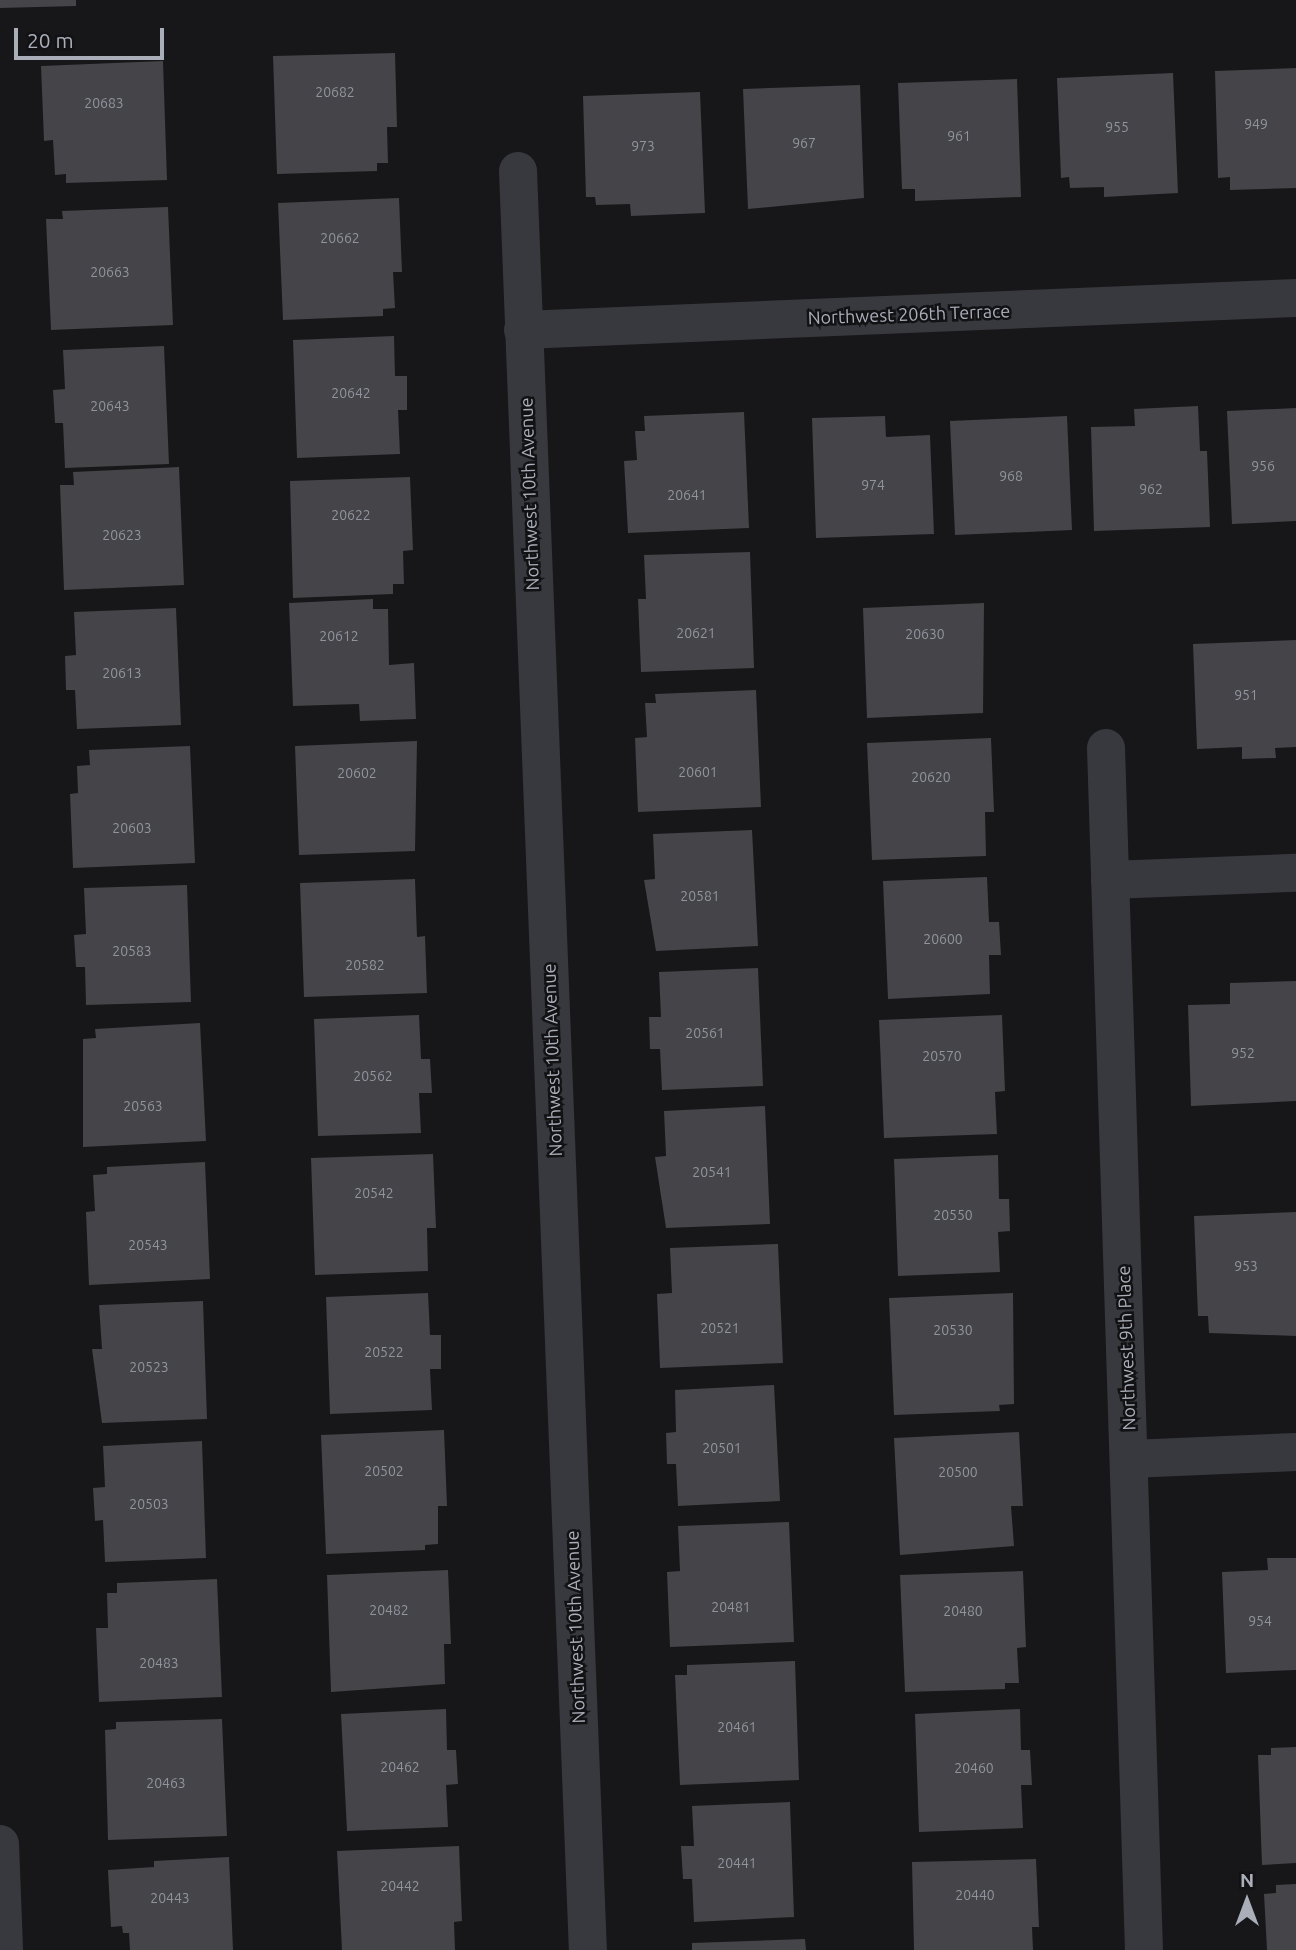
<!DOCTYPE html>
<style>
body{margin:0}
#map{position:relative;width:1296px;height:1950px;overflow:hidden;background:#171719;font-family:Ubuntu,sans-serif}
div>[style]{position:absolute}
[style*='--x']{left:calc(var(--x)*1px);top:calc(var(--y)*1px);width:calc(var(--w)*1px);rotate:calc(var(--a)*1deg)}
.building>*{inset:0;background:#444449}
.minor>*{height:38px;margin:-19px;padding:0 19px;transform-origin:19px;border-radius:19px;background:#38393e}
span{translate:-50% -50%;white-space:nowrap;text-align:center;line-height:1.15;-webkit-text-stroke:5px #121214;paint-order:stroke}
.number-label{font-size:14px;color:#90949d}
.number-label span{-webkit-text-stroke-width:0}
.street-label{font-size:18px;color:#aaaeb9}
.north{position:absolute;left:1212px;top:1866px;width:70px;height:70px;-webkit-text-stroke:5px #121214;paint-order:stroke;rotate:0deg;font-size:19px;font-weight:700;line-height:28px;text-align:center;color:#aaaeb9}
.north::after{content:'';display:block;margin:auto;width:24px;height:32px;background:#aaaeb9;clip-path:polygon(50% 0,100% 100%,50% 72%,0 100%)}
.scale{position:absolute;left:14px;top:28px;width:150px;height:32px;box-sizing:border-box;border:4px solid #aaaeb9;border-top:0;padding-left:9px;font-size:21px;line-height:24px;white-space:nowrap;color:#aaaeb9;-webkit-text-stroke:5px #121214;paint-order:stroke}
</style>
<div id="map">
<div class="building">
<i style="clip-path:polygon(0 0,76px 0,76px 6px,0 8px)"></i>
<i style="clip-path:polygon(395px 53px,397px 127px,387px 127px,388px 163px,377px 163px,377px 171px,277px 174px,273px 56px)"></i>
<i style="clip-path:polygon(163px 61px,167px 180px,66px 183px,66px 174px,55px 175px,53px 140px,44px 141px,41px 66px)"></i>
<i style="clip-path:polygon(1296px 68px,1296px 188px,1230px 190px,1230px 177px,1218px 178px,1215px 71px)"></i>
<i style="clip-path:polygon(1173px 73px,1178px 193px,1104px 197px,1104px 187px,1070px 188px,1069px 177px,1061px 178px,1057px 78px)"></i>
<i style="clip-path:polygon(1017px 79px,1021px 197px,915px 201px,915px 189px,902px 189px,898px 83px)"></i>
<i style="clip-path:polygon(860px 85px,864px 198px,748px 209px,743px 89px)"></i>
<i style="clip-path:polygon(700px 92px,705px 213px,631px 216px,630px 204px,596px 205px,595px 197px,586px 197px,583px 96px)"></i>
<i style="clip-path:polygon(399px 198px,402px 272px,393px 272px,395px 308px,383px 309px,383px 316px,283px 320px,278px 203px)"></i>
<i style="clip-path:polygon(168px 207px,173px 325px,51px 330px,46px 219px,63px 219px,62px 211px)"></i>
<i style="clip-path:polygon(394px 336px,395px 376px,407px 376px,407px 410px,398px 410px,400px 454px,297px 458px,293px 340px)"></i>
<i style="clip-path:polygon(164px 346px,169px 464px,65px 468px,63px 423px,55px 423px,53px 390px,65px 389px,63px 350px)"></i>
<i style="clip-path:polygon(1198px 406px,1200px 451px,1207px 451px,1210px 527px,1094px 531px,1091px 427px,1135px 426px,1134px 409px)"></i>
<i style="clip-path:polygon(1296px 408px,1296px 521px,1232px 524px,1227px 411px)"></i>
<i style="clip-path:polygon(744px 412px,749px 528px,628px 533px,624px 461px,637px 460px,635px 431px,645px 431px,644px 416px)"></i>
<i style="clip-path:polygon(885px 416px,886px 437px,930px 435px,934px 534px,816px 538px,812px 418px)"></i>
<i style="clip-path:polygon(1067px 416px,1072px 530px,955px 535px,950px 421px)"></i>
<i style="clip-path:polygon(179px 467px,184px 585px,64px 590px,60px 485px,74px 485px,73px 472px)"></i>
<i style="clip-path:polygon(410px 477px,413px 550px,403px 551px,404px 584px,393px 584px,393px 594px,293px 598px,290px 481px)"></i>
<i style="clip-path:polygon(750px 552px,754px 668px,641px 672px,638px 599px,646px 599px,644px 555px)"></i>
<i style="clip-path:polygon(373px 599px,373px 609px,388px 609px,389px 665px,414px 663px,416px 719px,360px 721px,359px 704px,293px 706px,289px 603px)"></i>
<i style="clip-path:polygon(984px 603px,983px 713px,867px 718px,863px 608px)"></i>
<i style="clip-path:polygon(176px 608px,181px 725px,77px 729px,75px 690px,66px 690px,65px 656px,76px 655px,74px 612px)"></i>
<i style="clip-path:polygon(1296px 640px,1296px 747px,1275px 748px,1276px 758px,1242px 759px,1242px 747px,1197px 749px,1193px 644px)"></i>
<i style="clip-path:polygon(756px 690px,761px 807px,638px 812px,635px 738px,647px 737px,645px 703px,656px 703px,655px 694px)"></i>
<i style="clip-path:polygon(991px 738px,994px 812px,985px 812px,986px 856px,872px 860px,867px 743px)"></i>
<i style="clip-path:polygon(417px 741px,415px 851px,299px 855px,295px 746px)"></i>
<i style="clip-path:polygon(190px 746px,195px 863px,73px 868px,70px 794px,78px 793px,77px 766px,90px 765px,89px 750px)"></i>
<i style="clip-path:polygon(752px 830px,758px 946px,656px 951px,644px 880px,655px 879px,653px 834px)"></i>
<i style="clip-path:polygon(987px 877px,989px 922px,999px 922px,1001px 955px,989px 955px,990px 994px,888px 999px,883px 881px)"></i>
<i style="clip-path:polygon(415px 879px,417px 937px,425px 936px,427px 993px,304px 997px,300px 883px)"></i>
<i style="clip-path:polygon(187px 885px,191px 1002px,86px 1005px,85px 967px,76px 967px,74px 935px,86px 934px,84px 888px)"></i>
<i style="clip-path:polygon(758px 968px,763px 1086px,662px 1090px,660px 1049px,650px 1049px,649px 1017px,661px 1017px,659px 972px)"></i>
<i style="clip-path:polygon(1296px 981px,1296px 1101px,1191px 1106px,1188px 1005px,1230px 1004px,1230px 983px)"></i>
<i style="clip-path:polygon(419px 1015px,421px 1059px,430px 1059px,432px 1093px,419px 1093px,421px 1133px,318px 1136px,314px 1019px)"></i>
<i style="clip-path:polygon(1002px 1015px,1005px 1091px,995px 1092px,997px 1134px,884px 1138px,879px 1020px)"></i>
<i style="clip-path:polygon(200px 1023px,206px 1141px,83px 1147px,83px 1039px,96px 1038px,95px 1029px)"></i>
<i style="clip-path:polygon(765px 1106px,770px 1224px,666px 1228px,655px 1157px,666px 1156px,664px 1111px)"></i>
<i style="clip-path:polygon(433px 1154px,436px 1228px,427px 1228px,428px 1271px,315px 1275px,311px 1158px)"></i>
<i style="clip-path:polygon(998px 1155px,999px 1199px,1009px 1199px,1010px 1231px,998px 1232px,1000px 1272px,898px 1276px,894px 1159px)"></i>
<i style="clip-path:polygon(205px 1162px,210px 1279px,89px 1285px,86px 1212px,95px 1211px,93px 1175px,107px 1174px,107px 1167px)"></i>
<i style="clip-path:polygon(1296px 1212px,1296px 1336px,1209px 1333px,1208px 1316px,1198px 1316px,1194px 1216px)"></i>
<i style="clip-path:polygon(778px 1244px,783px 1363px,660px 1368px,657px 1294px,672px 1293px,670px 1248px)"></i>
<i style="clip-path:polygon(428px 1293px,430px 1335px,441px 1335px,441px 1369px,430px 1369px,432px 1410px,330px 1414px,326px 1297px)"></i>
<i style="clip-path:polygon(1013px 1293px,1014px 1404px,999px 1405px,1000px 1411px,894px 1415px,889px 1298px)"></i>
<i style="clip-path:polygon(203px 1301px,207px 1419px,102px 1423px,92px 1349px,102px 1349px,99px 1305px)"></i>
<i style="clip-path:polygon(774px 1385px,780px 1501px,678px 1506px,676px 1464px,667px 1464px,666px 1433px,676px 1432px,675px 1390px)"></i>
<i style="clip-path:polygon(444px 1430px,447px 1506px,438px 1506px,438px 1544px,425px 1545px,425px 1550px,326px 1554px,321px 1435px)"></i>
<i style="clip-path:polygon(1019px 1432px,1023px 1506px,1011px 1506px,1014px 1546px,900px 1555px,894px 1438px)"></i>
<i style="clip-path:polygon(202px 1441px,206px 1558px,105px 1562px,103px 1520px,95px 1521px,93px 1488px,105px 1487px,103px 1446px)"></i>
<i style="clip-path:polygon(789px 1522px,794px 1642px,670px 1647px,667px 1572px,680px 1571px,678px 1526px)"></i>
<i style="clip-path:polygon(1267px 1558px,1296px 1558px,1296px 1670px,1226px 1673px,1222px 1572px,1268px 1570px)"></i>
<i style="clip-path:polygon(448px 1570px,451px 1644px,444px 1644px,445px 1684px,331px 1692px,327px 1575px)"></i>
<i style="clip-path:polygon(1023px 1571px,1026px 1647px,1017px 1648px,1019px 1683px,1005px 1683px,1005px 1689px,905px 1692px,900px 1575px)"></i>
<i style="clip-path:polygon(217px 1579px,222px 1697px,99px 1702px,96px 1628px,108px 1628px,107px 1593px,117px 1593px,117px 1583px)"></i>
<i style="clip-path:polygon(795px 1661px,799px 1780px,680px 1785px,675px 1675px,687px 1675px,687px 1665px)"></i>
<i style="clip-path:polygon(446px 1709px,447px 1750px,456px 1750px,458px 1784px,446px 1785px,448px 1827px,347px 1831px,341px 1714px)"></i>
<i style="clip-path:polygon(1020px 1709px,1021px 1750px,1030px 1750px,1032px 1785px,1021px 1785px,1023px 1828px,919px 1832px,915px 1714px)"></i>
<i style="clip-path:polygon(222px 1719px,227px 1836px,108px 1840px,105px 1730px,116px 1729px,116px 1722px)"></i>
<i style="clip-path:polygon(1296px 1747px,1296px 1863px,1262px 1865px,1258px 1755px,1271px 1755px,1271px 1748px)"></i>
<i style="clip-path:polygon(790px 1802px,794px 1917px,694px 1922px,692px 1879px,683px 1879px,681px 1846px,694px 1846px,692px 1806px)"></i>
<i style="clip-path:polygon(459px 1846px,462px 1921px,454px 1922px,455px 1950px,342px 1950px,337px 1851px)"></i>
<i style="clip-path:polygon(229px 1857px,233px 1950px,130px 1950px,129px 1933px,123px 1933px,122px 1926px,111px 1927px,108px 1870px,154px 1867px,154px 1861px)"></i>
<i style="clip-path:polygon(1036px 1859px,1039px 1927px,1032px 1927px,1033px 1950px,914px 1950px,912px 1862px)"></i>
<i style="clip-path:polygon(1296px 1884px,1296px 1950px,1267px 1950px,1264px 1894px,1276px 1893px,1276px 1885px)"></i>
<i style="clip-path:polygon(805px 1939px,806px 1950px,692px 1950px,692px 1943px)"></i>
</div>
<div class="minor">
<i style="--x:518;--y:171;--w:1780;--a:87.75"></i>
<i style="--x:523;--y:330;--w:774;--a:-2.37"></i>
<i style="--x:1106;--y:748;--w:1201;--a:88.19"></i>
<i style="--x:1110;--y:880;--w:186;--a:-2.2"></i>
<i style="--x:1130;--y:1459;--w:166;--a:-2.4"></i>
<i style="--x:0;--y:1844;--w:106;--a:87.8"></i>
</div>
<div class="number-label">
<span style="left:335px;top:92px">20682</span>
<span style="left:104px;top:103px">20683</span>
<span style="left:1256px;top:124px">949</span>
<span style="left:1117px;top:127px">955</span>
<span style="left:959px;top:136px">961</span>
<span style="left:804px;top:143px">967</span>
<span style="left:643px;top:146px">973</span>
<span style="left:340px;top:238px">20662</span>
<span style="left:110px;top:272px">20663</span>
<span style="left:351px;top:393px">20642</span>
<span style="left:110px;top:406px">20643</span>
<span style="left:1263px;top:466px">956</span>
<span style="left:1011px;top:476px">968</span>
<span style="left:873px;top:485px">974</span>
<span style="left:1151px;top:489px">962</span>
<span style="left:687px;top:495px">20641</span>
<span style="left:351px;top:515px">20622</span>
<span style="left:122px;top:535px">20623</span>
<span style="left:696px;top:633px">20621</span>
<span style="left:925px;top:634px">20630</span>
<span style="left:339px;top:636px">20612</span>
<span style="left:122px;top:673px">20613</span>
<span style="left:1246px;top:695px">951</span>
<span style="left:698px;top:772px">20601</span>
<span style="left:357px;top:773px">20602</span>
<span style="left:931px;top:777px">20620</span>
<span style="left:132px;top:828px">20603</span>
<span style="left:700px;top:896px">20581</span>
<span style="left:943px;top:939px">20600</span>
<span style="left:132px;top:951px">20583</span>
<span style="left:365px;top:965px">20582</span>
<span style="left:705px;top:1033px">20561</span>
<span style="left:1243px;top:1053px">952</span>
<span style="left:942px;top:1056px">20570</span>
<span style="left:373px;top:1076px">20562</span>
<span style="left:143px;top:1106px">20563</span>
<span style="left:712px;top:1172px">20541</span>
<span style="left:374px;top:1193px">20542</span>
<span style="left:953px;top:1215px">20550</span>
<span style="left:148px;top:1245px">20543</span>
<span style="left:1246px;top:1266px">953</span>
<span style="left:720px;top:1328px">20521</span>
<span style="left:953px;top:1330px">20530</span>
<span style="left:384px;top:1352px">20522</span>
<span style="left:149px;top:1367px">20523</span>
<span style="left:722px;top:1448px">20501</span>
<span style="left:384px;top:1471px">20502</span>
<span style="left:958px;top:1472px">20500</span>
<span style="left:149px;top:1504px">20503</span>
<span style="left:731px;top:1607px">20481</span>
<span style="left:389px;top:1610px">20482</span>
<span style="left:963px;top:1611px">20480</span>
<span style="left:1260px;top:1621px">954</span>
<span style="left:159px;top:1663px">20483</span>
<span style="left:737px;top:1727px">20461</span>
<span style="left:400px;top:1767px">20462</span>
<span style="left:974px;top:1768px">20460</span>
<span style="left:166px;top:1783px">20463</span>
<span style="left:737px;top:1863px">20441</span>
<span style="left:400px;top:1886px">20442</span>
<span style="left:975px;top:1895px">20440</span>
<span style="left:170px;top:1898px">20443</span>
</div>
<div class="street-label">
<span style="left:909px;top:314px;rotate:-2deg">Northwest 206th Terrace</span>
<span style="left:529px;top:494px;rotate:-92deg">Northwest 10th Avenue</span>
<span style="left:552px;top:1060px;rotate:-92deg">Northwest 10th Avenue</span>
<span style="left:1126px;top:1348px;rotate:-92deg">Northwest 9th Place</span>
<span style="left:575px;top:1627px;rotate:-92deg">Northwest 10th Avenue</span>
</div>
<div class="north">N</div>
<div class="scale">20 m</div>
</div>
